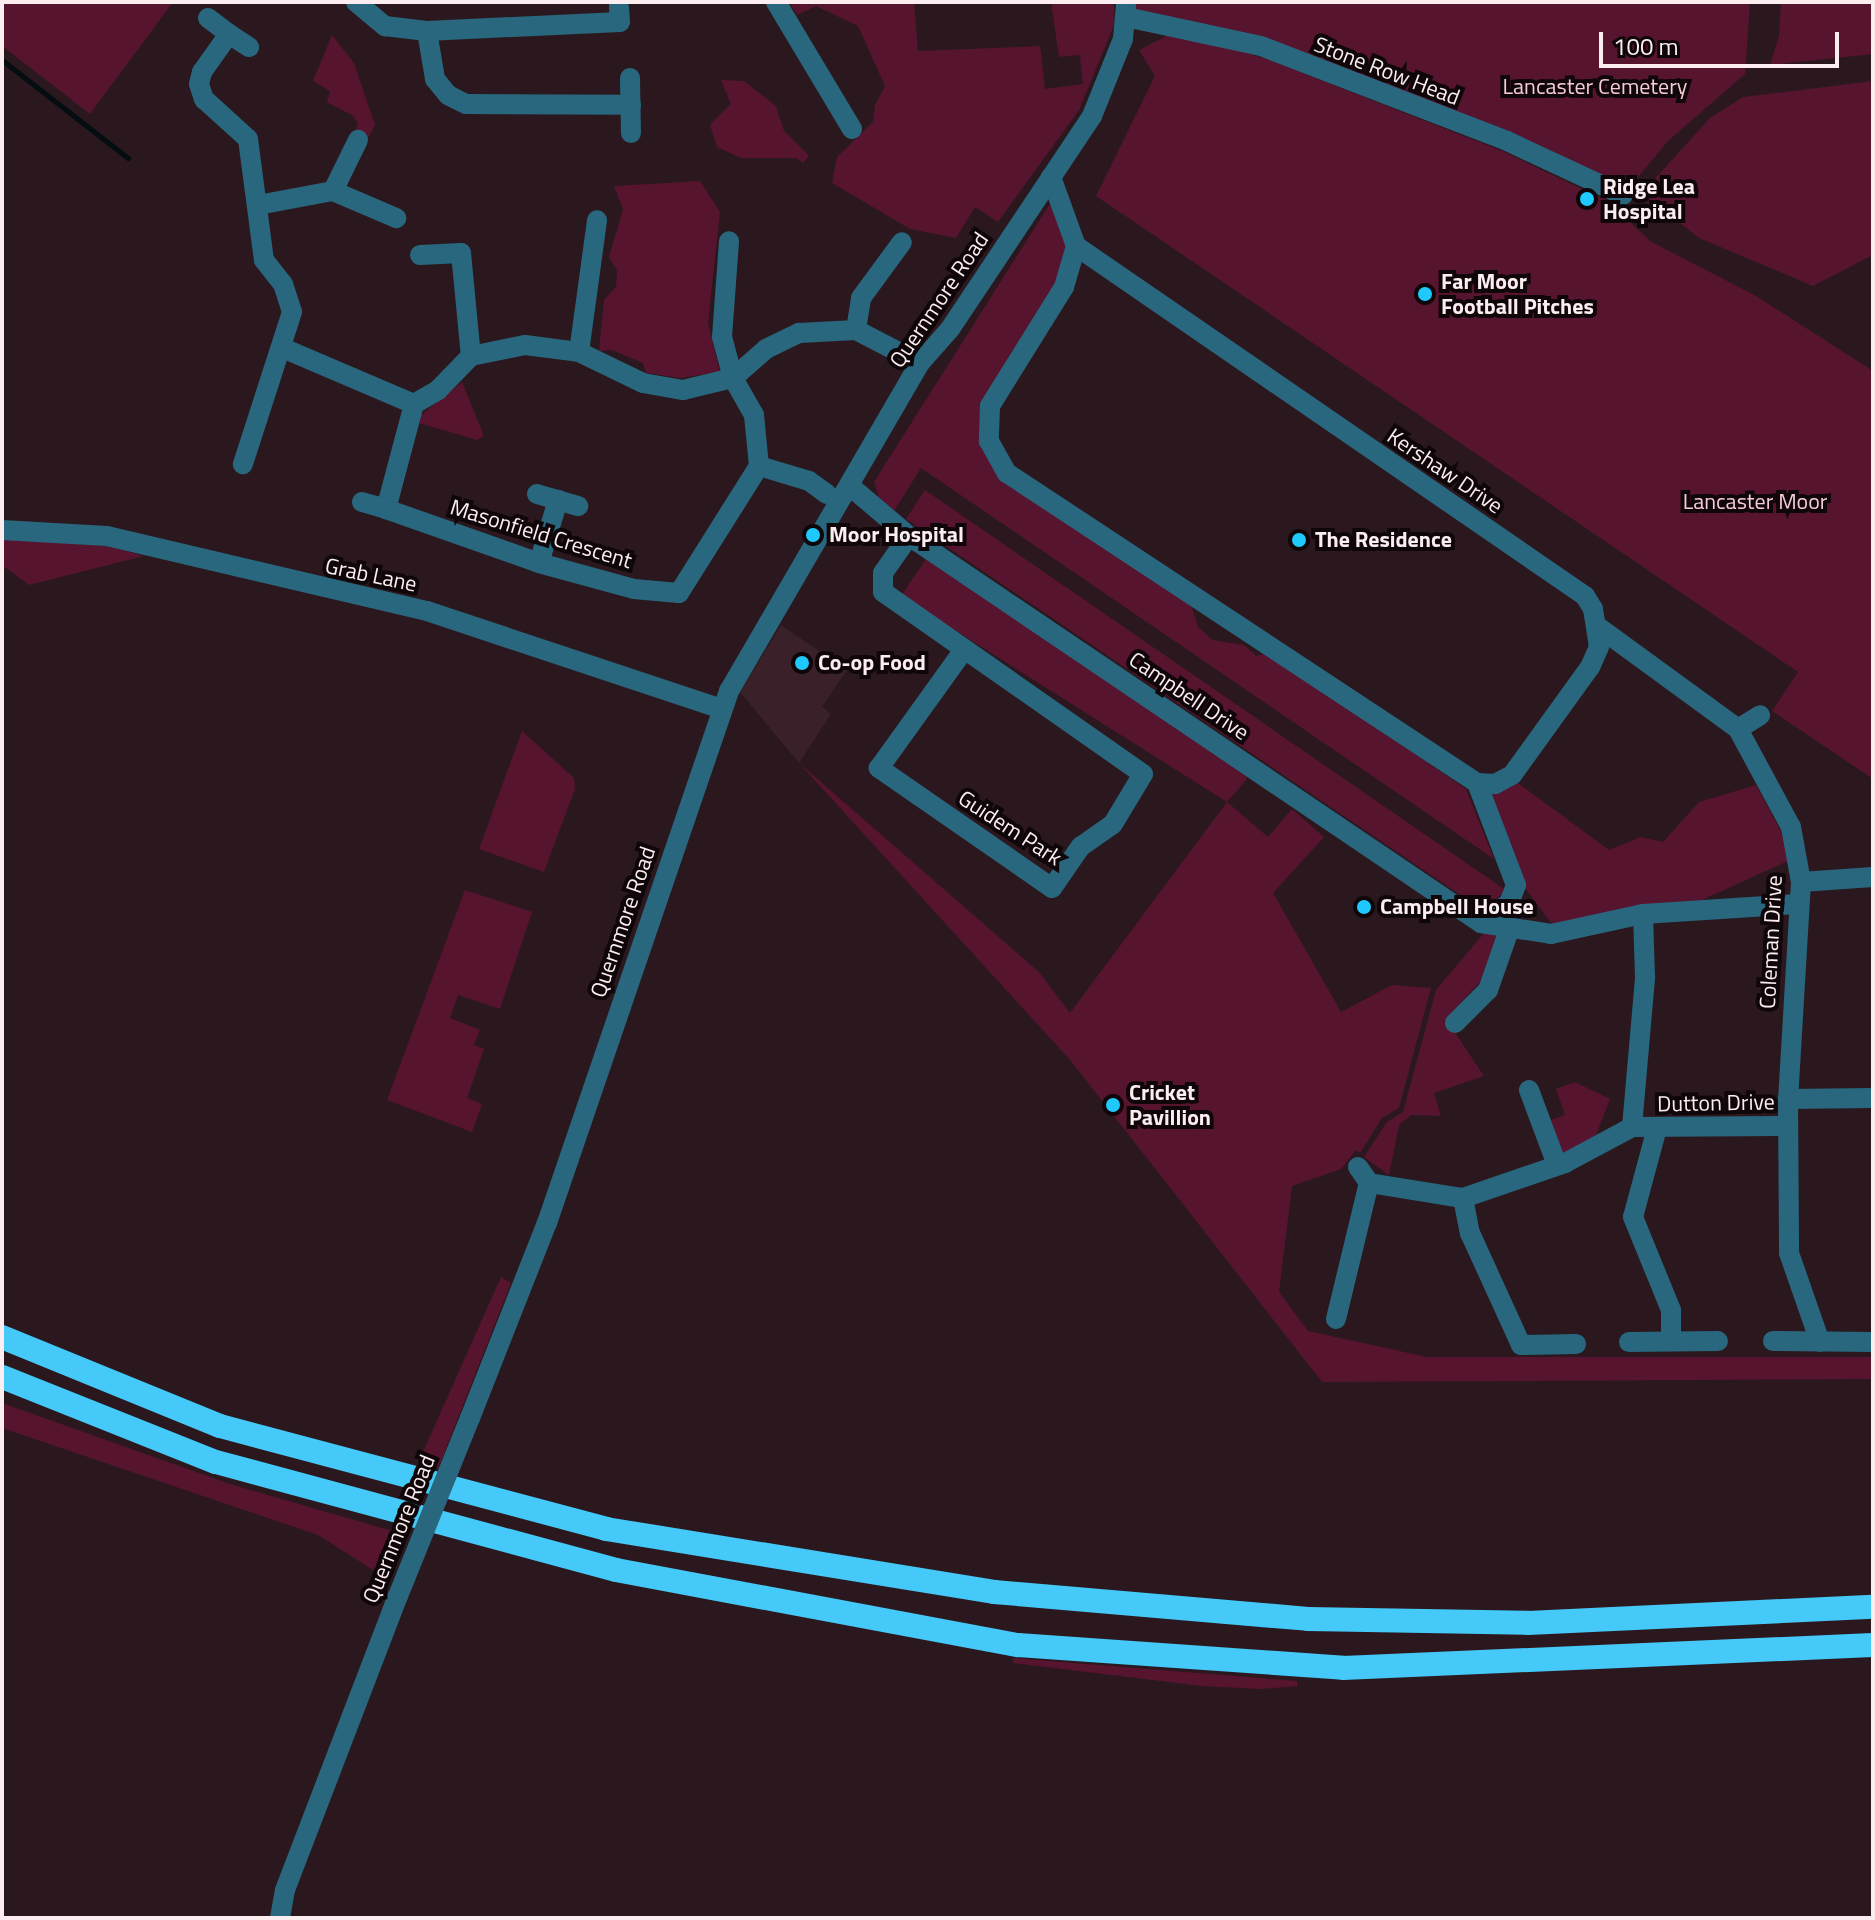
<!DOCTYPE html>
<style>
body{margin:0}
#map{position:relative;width:1875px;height:1920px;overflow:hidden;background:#2b181e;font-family:"Titillium Web",sans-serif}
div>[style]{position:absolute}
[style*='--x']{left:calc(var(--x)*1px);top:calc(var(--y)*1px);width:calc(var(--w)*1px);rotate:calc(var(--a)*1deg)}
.built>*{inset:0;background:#3a2029}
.green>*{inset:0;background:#56142f}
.stream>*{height:5px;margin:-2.5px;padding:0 2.5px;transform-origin:2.5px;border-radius:2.5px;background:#030d12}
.minor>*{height:20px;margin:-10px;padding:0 10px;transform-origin:10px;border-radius:10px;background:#28677e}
.highway>*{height:24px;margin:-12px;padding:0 12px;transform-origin:12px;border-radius:12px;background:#44c9f8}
.minor-bridge>*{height:20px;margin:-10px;padding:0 10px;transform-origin:10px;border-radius:10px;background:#28677e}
.dots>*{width:22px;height:22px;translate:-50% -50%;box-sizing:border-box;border:4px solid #0e0608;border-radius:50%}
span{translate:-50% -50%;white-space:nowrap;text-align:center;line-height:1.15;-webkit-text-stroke:8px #0e0608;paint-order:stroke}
.street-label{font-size:22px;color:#fcedf1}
.park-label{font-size:22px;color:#f6cad7}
.poi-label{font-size:22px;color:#fcedf1;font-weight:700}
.left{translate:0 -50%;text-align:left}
.frame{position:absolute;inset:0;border:4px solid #fcedf1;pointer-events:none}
.scale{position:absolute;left:1599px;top:32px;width:240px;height:36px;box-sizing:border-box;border:4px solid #fcedf1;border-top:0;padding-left:10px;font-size:24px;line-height:28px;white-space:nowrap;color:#fcedf1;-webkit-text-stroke:6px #0e0608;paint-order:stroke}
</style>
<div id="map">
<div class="built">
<i style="clip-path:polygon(781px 625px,847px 670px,822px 707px,831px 714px,799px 763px,740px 692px)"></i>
</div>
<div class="green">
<i style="clip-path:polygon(2px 2px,173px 2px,90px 114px,2px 46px)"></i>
<i style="clip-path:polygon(789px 2px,914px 2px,918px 51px,1040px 46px,1045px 89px,1083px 84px,1080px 55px,1059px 57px,1051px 2px,1114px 2px,1114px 25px,1079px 110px,998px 222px,975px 207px,956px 238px,910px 229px,832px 183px,837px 157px,873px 122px,875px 105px,885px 86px,858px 26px,816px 6px,797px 15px)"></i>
<i style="clip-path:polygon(1126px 2px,1750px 2px,1745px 74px,1668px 141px,1623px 195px,1261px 46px,1145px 20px)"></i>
<i style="clip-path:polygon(1781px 2px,1873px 2px,1873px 54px,1770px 65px,1779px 36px)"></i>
<i style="clip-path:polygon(1174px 32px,1267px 59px,1502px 151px,1608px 201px,1650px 241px,1756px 296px,1873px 371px,1873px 779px,1772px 711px,1798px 672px,1096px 196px,1155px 76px,1139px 50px)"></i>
<i style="clip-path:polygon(332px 35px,354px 63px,375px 125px,367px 140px,355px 134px,358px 123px,352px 115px,327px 102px,330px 91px,313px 81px)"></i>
<i style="clip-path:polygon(721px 80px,744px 81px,776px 106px,784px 131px,809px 156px,803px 163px,796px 158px,741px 158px,717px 147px,710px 125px,731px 104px)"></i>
<i style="clip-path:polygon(1873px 81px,1873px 255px,1813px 286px,1699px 238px,1642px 193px,1710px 118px,1743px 97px)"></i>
<i style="clip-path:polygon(700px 181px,720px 212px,708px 323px,720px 372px,680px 378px,646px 373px,643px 363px,612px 350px,599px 351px,604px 300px,616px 287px,617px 270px,609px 257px,623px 209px,614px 186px)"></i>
<i style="clip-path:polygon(1053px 199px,1070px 246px,1058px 284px,982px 442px,1192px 607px,1198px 627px,1213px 640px,1244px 645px,1256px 656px,1266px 653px,1466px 789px,1494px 859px,921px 468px,894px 511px,879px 498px,874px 482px)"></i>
<i style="clip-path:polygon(462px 382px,484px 436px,477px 440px,419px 423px,421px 415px)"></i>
<i style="clip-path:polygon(925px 490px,1507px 891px,1481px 909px,906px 519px)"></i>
<i style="clip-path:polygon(2px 539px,108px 546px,144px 556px,29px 585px,2px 565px)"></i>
<i style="clip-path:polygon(926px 559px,1245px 773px,1247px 779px,1227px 802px,1268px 837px,1292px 809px,1324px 837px,1273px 893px,1341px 1012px,1392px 985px,1431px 988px,1399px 1108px,1382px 1118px,1360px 1153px,1356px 1150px,1341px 1169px,1292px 1186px,1279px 1292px,1308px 1331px,1427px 1357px,1873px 1357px,1873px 1379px,1322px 1382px,1071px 1061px,799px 763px,1039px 972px,1070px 1013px,1227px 802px,901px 596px)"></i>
<i style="clip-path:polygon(522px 731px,574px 778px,575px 789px,544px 872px,479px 849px)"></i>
<i style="clip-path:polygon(1518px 783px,1609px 850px,1641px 837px,1663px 842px,1699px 802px,1756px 785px,1785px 839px,1790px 860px,1702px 900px,1554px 927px,1522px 884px,1489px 794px)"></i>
<i style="clip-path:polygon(465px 890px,532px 912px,500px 1009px,458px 995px,450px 1018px,480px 1030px,474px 1045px,484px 1049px,467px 1098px,482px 1104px,472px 1132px,387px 1100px)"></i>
<i style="clip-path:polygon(1484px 933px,1500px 934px,1486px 975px,1446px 1019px,1484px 1076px,1434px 1093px,1441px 1116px,1411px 1115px,1399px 1125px,1389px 1175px,1364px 1157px,1387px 1122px,1403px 1112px,1436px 990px)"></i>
<i style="clip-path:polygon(1575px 1082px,1610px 1099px,1593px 1143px,1562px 1155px,1551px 1120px,1565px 1115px,1556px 1089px)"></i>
<i style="clip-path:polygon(501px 1277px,511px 1283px,438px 1469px,419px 1461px)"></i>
<i style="clip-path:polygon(2px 1403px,230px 1484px,406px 1535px,389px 1580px,318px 1535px,2px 1428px)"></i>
<i style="clip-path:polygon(1013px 1658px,1297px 1681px,1297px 1686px,1261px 1689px,1201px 1686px,1013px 1663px)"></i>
</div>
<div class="stream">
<i style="--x:2;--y:60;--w:160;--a:37.9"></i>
</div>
<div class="minor">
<i style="--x:356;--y:2;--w:38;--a:40"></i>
<i style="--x:385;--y:26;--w:42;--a:6.8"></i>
<i style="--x:427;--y:31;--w:193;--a:-2.7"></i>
<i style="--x:620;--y:22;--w:15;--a:-94"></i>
<i style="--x:776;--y:2;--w:148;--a:59.1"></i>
<i style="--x:1126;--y:17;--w:138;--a:12.1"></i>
<i style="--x:1261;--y:46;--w:264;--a:21.1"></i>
<i style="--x:1507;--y:141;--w:128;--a:25"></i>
<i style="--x:208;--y:18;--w:26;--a:37"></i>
<i style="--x:229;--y:34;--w:47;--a:125.4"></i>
<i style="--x:202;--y:72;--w:12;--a:104"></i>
<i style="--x:199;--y:84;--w:16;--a:72"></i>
<i style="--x:204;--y:99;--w:59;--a:42.3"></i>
<i style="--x:248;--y:139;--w:122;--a:82.5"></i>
<i style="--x:264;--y:260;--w:31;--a:52"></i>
<i style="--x:283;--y:284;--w:29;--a:72"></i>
<i style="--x:292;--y:312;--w:160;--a:107.9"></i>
<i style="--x:427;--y:31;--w:49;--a:80.5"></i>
<i style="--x:435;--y:79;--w:21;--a:51"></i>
<i style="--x:448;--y:95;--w:20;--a:27"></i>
<i style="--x:466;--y:104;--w:165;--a:0.3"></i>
<i style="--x:229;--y:34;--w:24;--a:33"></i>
<i style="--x:630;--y:78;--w:55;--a:89"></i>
<i style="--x:1051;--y:177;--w:73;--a:70.1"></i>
<i style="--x:1076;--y:246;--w:43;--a:106.3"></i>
<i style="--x:1064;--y:287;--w:140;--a:121.9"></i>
<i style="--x:990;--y:406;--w:35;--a:92"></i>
<i style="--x:989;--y:441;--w:37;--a:61"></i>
<i style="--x:1007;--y:473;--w:563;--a:33.41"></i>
<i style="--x:333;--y:191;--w:57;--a:-63.9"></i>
<i style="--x:258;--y:205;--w:76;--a:-10.6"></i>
<i style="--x:333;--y:191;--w:69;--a:23.2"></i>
<i style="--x:1076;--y:246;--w:618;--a:34.51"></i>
<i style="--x:1585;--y:596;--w:15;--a:58"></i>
<i style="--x:1593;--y:609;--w:38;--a:81"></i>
<i style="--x:1599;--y:647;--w:22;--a:114"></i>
<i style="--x:1590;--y:667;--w:133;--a:125.8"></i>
<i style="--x:1512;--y:775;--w:19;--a:152"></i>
<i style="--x:1495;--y:784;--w:18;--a:-177"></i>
<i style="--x:1477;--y:783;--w:109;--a:69.1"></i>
<i style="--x:1516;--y:885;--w:19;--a:111"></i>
<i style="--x:1509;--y:903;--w:34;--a:144"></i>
<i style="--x:420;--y:255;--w:41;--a:-2.8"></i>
<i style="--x:461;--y:253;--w:103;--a:84.5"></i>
<i style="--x:856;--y:330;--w:32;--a:-81"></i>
<i style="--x:861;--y:298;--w:69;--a:-53.8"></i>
<i style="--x:285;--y:349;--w:140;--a:23.1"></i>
<i style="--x:414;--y:404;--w:28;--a:-30"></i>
<i style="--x:438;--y:390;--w:47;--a:-45.9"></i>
<i style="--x:471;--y:356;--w:55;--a:-11.5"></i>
<i style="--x:525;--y:345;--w:54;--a:7.4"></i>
<i style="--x:579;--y:352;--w:71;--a:25.8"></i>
<i style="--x:643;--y:383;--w:41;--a:9.9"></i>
<i style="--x:683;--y:390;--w:51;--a:-13.5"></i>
<i style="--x:733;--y:378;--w:44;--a:-41.3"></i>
<i style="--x:766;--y:349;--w:37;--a:-26"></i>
<i style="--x:799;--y:333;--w:57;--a:-3"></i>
<i style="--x:856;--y:330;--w:72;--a:27.3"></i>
<i style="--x:579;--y:352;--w:133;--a:-82.2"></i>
<i style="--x:414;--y:404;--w:109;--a:104.9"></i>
<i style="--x:386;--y:509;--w:162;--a:19.4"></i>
<i style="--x:539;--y:563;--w:98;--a:15.3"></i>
<i style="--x:634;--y:589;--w:45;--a:5.1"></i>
<i style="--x:679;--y:593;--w:150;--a:-57.8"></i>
<i style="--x:759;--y:466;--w:51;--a:-95.6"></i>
<i style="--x:754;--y:415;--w:43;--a:-119.6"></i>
<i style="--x:733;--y:378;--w:42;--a:-105"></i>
<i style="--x:722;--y:337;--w:96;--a:-85.8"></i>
<i style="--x:759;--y:466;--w:52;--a:16.7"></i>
<i style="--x:809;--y:481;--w:22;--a:36"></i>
<i style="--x:851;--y:487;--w:76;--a:40.2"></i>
<i style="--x:909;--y:536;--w:691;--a:34.08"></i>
<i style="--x:1481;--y:923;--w:71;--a:8.9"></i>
<i style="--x:1551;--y:934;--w:94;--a:-12.3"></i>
<i style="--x:1643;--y:914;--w:154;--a:-3.7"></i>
<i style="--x:537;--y:494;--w:43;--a:16.3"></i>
<i style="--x:362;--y:502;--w:25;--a:16"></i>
<i style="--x:2;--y:530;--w:105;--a:3.3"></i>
<i style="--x:107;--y:536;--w:329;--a:13.2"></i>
<i style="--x:427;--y:611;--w:310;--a:18.4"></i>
<i style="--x:909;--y:536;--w:45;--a:125.1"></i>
<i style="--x:883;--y:573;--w:19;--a:90"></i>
<i style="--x:883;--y:592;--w:317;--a:35"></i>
<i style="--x:1143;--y:774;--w:58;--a:121"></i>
<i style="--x:1113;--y:824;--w:39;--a:145"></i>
<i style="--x:1081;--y:846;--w:51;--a:124.6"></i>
<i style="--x:1052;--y:888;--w:211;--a:-145.3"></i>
<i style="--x:879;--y:768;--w:144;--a:-54.3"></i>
<i style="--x:539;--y:563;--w:66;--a:-73.2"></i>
<i style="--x:1597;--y:626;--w:175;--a:36.1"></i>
<i style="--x:1738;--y:729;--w:111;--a:61.6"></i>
<i style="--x:1791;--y:827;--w:56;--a:79.7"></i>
<i style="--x:1801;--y:882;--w:217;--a:93.4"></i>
<i style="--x:1788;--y:1099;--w:154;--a:89.6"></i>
<i style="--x:1789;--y:1253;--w:94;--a:70.8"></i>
<i style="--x:1738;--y:729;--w:26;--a:-32"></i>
<i style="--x:1801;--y:882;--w:72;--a:-4"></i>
<i style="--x:1455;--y:1023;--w:47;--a:-45"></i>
<i style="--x:1488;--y:990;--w:64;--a:-70.7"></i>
<i style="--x:1529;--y:1090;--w:80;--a:69.5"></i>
<i style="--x:1788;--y:1099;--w:85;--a:-0.7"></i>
<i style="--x:1632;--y:1127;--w:151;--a:-85"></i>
<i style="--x:1645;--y:977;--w:63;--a:-91.8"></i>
<i style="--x:1657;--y:1128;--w:92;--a:105.1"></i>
<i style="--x:1633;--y:1217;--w:100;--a:67.8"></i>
<i style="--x:1671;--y:1310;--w:31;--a:90"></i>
<i style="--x:1358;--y:1167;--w:19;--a:55"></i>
<i style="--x:1369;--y:1183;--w:95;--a:9.1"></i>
<i style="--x:1463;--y:1198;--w:108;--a:-18.9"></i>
<i style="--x:1565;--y:1163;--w:76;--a:-28.2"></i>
<i style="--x:1632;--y:1127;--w:156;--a:-0.4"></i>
<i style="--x:1463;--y:1198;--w:36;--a:79"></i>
<i style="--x:1470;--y:1233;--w:123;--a:65.5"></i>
<i style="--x:1521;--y:1345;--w:55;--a:-1"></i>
<i style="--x:1336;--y:1319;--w:140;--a:-76.4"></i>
<i style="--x:1773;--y:1341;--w:100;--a:0.6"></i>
<i style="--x:1629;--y:1342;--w:89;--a:-0.6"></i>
<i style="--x:470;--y:1418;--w:210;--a:-68.5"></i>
<i style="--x:547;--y:1223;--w:562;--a:-71.11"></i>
<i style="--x:729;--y:691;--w:380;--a:-59.8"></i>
<i style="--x:920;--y:363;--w:45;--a:-48.6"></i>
<i style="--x:950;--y:329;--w:256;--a:-56.3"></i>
<i style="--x:1092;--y:116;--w:83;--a:-68.1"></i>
<i style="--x:1123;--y:39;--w:37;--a:-85"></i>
<i style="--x:280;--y:1918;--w:28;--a:-80"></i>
<i style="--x:285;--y:1890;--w:315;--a:-69"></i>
</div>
<div class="highway">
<i style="--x:2;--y:1337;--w:235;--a:22.2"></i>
<i style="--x:220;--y:1426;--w:400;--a:14.9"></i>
<i style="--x:606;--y:1529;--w:393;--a:9.2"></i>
<i style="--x:994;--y:1592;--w:315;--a:4.9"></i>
<i style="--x:1308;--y:1619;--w:220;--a:1"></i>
<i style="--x:1528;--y:1623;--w:345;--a:-2.7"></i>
<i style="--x:2;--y:1377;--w:230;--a:21.7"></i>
<i style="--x:216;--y:1462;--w:414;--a:15.1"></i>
<i style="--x:616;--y:1570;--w:409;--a:10.6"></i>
<i style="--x:1018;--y:1645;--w:326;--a:4"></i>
<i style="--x:1343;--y:1668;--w:530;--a:-2.48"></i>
</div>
<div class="minor-bridge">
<i style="--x:398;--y:1596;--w:192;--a:-68"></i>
</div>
<div class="dots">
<i style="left:1587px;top:199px;background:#20c9fd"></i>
<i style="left:1425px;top:294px;background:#20c9fd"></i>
<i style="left:813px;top:535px;background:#20c9fd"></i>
<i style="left:1299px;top:540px;background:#20c9fd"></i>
<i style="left:802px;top:663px;background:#20c9fd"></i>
<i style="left:1364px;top:907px;background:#20c9fd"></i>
<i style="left:1113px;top:1105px;background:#20c9fd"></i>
</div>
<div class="street-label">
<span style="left:1387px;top:71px;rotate:21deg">Stone Row Head</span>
<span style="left:939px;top:300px;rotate:-56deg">Quernmore Road</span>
<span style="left:1445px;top:471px;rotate:34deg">Kershaw Drive</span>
<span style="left:541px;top:534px;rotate:17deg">Masonfield Crescent</span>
<span style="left:371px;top:575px;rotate:12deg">Grab Lane</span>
<span style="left:1189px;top:696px;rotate:34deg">Campbell Drive</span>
<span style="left:1010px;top:828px;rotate:33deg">Guidem Park</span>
<span style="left:623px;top:922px;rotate:-71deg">Quernmore Road</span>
<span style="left:1771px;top:942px;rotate:-87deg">Coleman Drive</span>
<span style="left:1716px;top:1103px;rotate:-1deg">Dutton Drive</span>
<span style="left:399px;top:1529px;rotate:-68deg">Quernmore Road</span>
</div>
<div class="park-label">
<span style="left:1595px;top:87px">Lancaster Cemetery</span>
<span style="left:1755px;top:502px">Lancaster Moor</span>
</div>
<div class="poi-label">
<span class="left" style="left:1603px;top:199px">Ridge Lea<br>Hospital</span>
<span class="left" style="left:1441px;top:294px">Far Moor<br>Football Pitches</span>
<span class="left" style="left:829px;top:535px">Moor Hospital</span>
<span class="left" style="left:1315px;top:540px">The Residence</span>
<span class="left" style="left:818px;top:663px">Co-op Food</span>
<span class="left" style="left:1380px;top:907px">Campbell House</span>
<span class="left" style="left:1129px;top:1105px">Cricket<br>Pavillion</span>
</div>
<div class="frame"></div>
<div class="scale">100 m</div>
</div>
